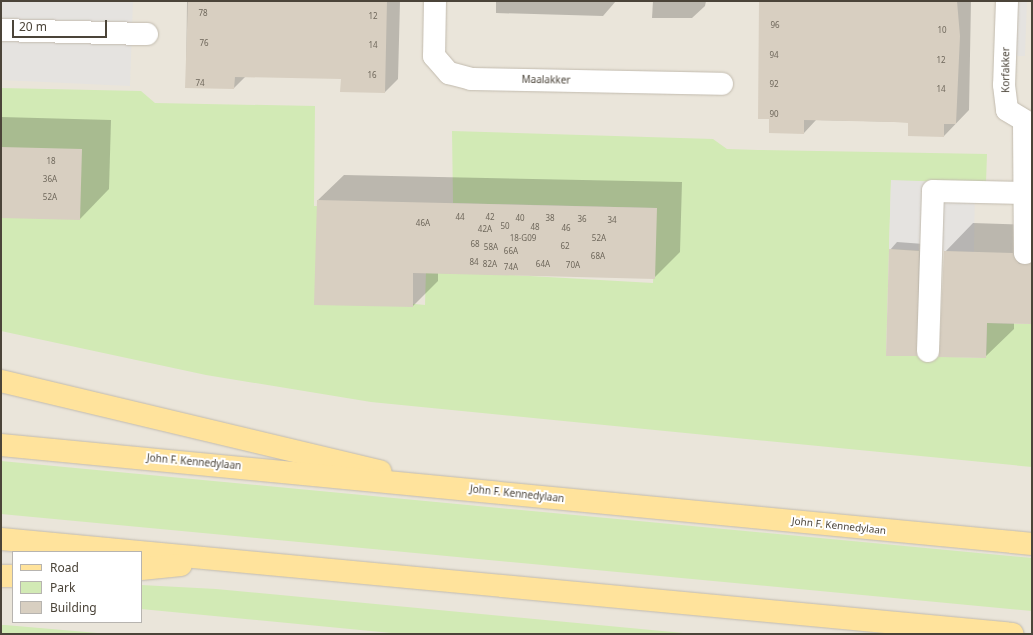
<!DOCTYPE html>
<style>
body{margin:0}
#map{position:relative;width:1033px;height:635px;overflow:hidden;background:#f6f3ec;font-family:"Noto Sans",sans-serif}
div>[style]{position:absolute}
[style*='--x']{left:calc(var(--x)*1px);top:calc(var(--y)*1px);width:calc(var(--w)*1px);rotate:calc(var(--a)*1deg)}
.residential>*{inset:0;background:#eae5da}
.green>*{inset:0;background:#d2eab5}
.parking>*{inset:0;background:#e5e3e0}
.shadow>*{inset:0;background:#0003}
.building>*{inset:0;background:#d8cfc1}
.roads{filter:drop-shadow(0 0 1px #c2bbae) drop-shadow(0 0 1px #c2bbae)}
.minor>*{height:22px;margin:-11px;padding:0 11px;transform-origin:11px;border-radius:11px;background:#fff}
.major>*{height:22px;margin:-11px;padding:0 11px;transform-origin:11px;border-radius:11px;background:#ffe39c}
span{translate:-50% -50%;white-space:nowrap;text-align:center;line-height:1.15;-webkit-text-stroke:4px #fff;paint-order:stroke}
.number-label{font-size:8px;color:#6e675b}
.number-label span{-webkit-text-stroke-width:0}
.street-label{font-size:10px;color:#4b4439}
.frame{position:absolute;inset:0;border:2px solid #4b4439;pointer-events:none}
.legend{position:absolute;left:12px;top:551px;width:130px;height:72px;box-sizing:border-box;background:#fff;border:1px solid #b7b4b0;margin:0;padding:5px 7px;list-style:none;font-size:12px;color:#4b4439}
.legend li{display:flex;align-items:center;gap:8px;height:20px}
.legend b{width:20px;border:1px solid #b7b4b0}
.scale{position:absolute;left:12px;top:20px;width:95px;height:18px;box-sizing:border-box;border:2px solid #4b4439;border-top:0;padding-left:5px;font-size:12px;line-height:14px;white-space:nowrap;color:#4b4439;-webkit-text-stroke:3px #fff;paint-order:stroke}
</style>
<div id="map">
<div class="residential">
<i style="clip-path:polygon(evenodd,1px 1px,1032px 1px,1032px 634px,1px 634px,1px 1px,13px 552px,141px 552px,141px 622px,13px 622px,13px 552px)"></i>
</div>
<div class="green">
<i style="clip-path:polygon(1px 88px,141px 91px,155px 103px,315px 106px,314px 206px,344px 207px,344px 297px,425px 305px,426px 270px,653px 283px,656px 208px,453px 203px,452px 131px,713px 139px,727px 149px,758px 150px,987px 154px,986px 183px,891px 181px,886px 355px,986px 358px,987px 323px,1032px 324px,1032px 467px,371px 402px,206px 375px,1px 331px)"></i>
<i style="clip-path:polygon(1px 461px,1032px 558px,1032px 611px,1px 514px)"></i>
<i style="clip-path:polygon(141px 585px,216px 589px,694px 634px,402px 634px,141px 609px)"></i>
<i style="clip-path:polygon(1px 625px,5px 625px,109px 634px,1px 634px)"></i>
</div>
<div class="parking">
<i style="clip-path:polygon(1px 1px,133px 1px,130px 86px,1px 80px)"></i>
<i style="clip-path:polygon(1016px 1px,1027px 1px,1025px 56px,1015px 56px)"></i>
<i style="clip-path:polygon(891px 180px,975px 183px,974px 252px,889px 249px)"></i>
</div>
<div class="shadow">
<i style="clip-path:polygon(187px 1px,400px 1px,398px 79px,385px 92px,342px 78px,246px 76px,234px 88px,186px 87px)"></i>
<i style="clip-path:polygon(496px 1px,616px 1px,603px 16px,496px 13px)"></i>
<i style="clip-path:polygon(653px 1px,706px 1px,705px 6px,692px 18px,652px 18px)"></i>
<i style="clip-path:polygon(762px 1px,971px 1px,969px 110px,944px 136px,909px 122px,816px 120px,804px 133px,770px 118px)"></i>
<i style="clip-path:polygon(1px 117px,111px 120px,109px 189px,80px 219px,1px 217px)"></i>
<i style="clip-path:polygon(344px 175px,682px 182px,680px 252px,654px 278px,438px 273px,438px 281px,413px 306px,318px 200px)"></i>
<i style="clip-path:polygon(973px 223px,1032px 225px,1032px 323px,1014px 323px,1014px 329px,985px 357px,945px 252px)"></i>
<i style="clip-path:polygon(897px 242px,924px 244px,924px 348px,916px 355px,890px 250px)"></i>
</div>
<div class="building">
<i style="clip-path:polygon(188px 1px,387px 1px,385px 93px,340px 92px,341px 79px,235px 77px,234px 89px,185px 88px)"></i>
<i style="clip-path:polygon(759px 1px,957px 1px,960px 36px,956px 124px,944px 124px,944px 137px,908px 136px,908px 123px,894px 122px,804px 120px,804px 134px,769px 133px,769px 119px,758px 119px)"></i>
<i style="clip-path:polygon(1px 147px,82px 149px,80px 220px,1px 218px)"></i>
<i style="clip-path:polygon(317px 200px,657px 208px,655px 279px,413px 273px,413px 307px,314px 305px)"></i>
<i style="clip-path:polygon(889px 249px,919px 251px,917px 356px,886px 356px)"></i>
<i style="clip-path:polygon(944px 251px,1013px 253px,1019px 264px,1032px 263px,1032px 324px,987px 323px,986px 358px,939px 357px)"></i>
</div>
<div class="roads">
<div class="minor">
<i style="--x:435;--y:1;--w:55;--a:91"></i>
<i style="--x:434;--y:56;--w:23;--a:49"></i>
<i style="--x:449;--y:73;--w:23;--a:15"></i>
<i style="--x:471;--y:79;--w:251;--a:1.1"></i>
<i style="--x:1007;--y:1;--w:84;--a:92"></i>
<i style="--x:1004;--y:85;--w:25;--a:83"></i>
<i style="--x:1007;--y:110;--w:29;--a:31"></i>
<i style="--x:1;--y:30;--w:146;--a:1.6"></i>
<i style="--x:1024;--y:123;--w:130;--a:89.6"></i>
<i style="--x:928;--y:351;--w:160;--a:-88.2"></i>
<i style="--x:933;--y:191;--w:92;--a:1.2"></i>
</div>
<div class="major">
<i style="--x:1;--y:381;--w:390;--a:13.4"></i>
<i style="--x:1;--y:445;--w:1036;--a:5.48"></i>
<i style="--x:1;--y:539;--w:1016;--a:5.36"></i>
<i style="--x:141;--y:569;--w:40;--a:-5.7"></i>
<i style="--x:1;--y:576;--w:12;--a:0"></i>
</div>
</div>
<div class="number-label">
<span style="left:203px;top:13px">78</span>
<span style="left:373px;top:16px">12</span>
<span style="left:775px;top:25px">96</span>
<span style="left:942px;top:30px">10</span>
<span style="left:204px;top:43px">76</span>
<span style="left:373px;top:45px">14</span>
<span style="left:774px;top:55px">94</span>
<span style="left:941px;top:60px">12</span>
<span style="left:372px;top:75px">16</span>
<span style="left:200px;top:83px">74</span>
<span style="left:774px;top:84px">92</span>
<span style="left:941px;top:89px">14</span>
<span style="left:774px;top:114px">90</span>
<span style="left:51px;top:161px">18</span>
<span style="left:50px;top:179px">36A</span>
<span style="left:50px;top:197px">52A</span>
<span style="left:460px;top:217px">44</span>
<span style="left:490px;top:217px">42</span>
<span style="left:520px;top:218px">40</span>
<span style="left:550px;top:218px">38</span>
<span style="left:582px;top:219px">36</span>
<span style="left:612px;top:220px">34</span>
<span style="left:423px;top:223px">46A</span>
<span style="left:505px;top:226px">50</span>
<span style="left:535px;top:227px">48</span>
<span style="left:566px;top:228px">46</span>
<span style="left:485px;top:229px">42A</span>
<span style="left:523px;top:238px">18-G09</span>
<span style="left:599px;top:238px">52A</span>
<span style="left:475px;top:244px">68</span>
<span style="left:565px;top:246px">62</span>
<span style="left:491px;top:247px">58A</span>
<span style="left:511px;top:251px">66A</span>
<span style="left:598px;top:256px">68A</span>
<span style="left:474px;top:262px">84</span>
<span style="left:490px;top:264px">82A</span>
<span style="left:543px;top:264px">64A</span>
<span style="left:573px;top:265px">70A</span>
<span style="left:511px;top:267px">74A</span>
</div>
<div class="street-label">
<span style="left:1006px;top:70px;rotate:-90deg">Korfakker</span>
<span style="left:546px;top:80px;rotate:1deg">Maalakker</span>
<span style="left:194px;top:462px;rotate:5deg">John F. Kennedylaan</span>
<span style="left:517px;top:494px;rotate:6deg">John F. Kennedylaan</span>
<span style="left:839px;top:526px;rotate:6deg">John F. Kennedylaan</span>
</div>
<div class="frame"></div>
<ul class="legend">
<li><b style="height:5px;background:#ffe39c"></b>Road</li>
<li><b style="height:11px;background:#d2eab5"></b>Park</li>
<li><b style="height:11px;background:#d8cfc1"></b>Building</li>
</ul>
<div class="scale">20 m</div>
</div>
